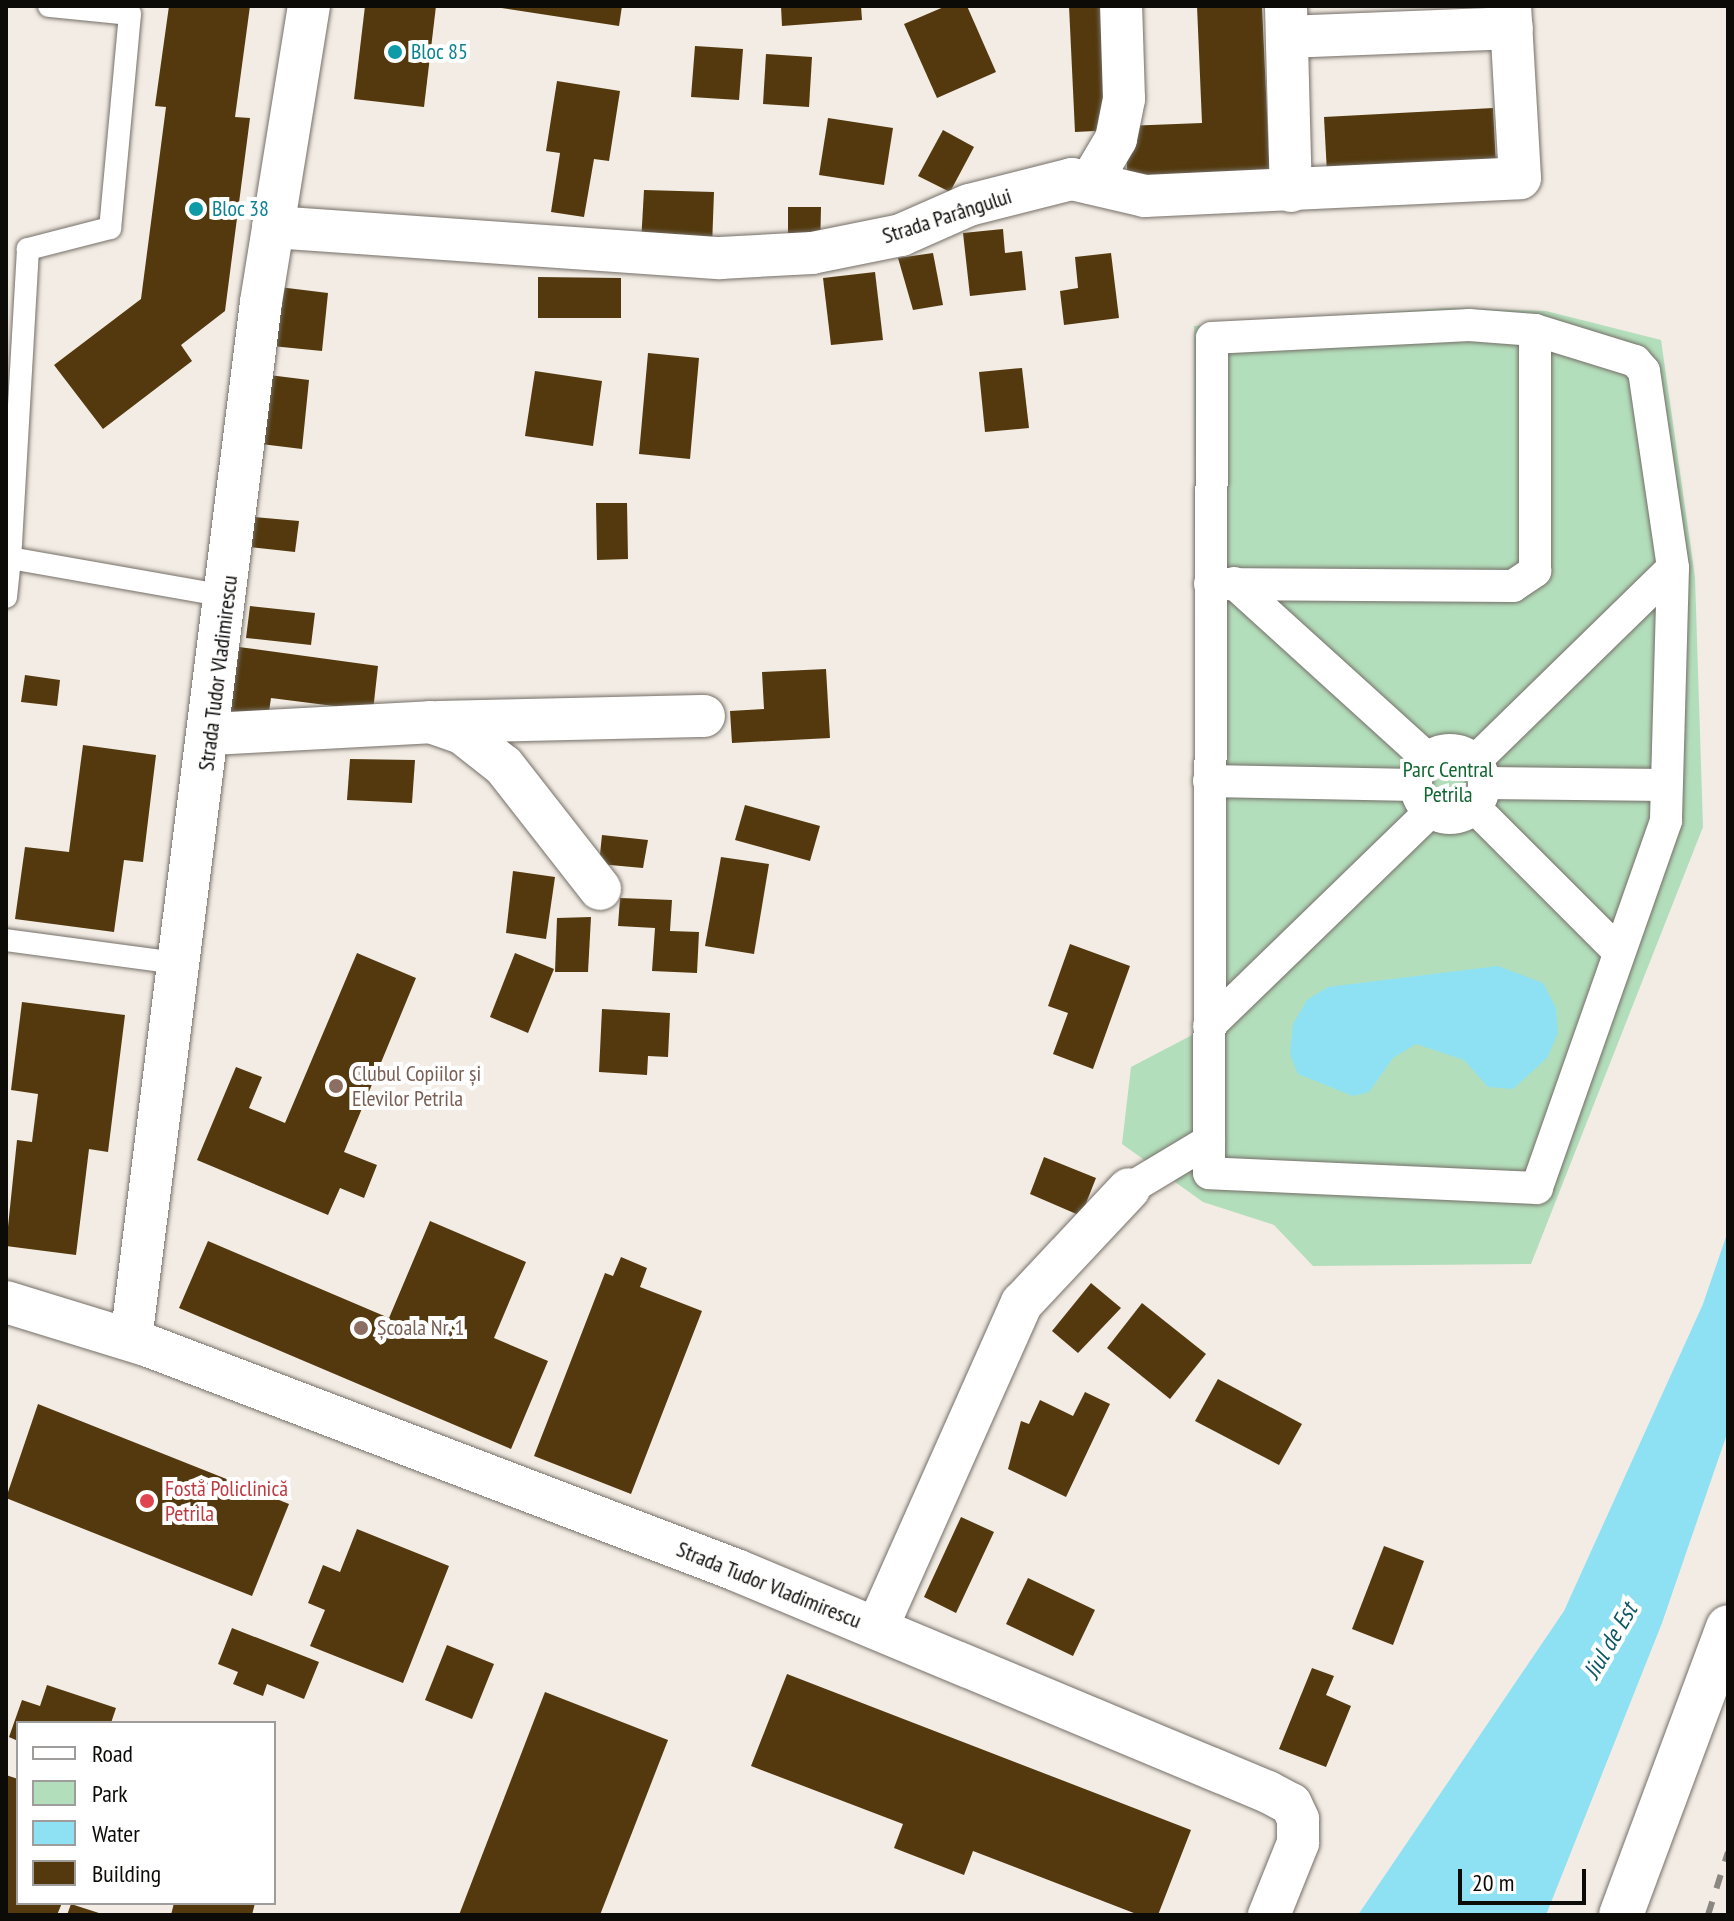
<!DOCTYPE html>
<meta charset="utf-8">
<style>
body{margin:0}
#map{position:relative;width:1734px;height:1921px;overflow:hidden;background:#f2ece4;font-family:"PT Sans Narrow",sans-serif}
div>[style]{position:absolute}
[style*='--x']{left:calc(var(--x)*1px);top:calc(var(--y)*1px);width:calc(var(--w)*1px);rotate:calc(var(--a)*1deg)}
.green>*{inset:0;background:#b3debb}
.water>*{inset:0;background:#8de1f3}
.building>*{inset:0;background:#53390d}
.roads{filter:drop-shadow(0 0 2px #756f68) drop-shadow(0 0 2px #756f68)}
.service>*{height:22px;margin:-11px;padding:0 11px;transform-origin:11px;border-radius:11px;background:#fff}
.pedestrian>*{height:32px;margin:-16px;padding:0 16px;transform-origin:16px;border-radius:16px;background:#fff}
.pedestrian>.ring{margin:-16px;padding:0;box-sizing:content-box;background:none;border:32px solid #fff;border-radius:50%}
.minor>*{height:42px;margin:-21px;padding:0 21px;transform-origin:21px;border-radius:21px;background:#fff}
.tertiary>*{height:44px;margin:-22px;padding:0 22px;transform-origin:22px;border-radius:22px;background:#fff}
.rail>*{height:6px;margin-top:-3px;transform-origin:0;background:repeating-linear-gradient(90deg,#8a8680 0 14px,transparent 0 28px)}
.dots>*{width:22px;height:22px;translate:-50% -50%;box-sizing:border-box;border:4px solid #fff;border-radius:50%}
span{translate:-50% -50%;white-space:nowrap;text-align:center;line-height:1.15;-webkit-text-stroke:8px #fff;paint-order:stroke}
.culture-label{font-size:22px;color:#0d838f}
.left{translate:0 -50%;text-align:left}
.street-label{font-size:22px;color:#0d0b08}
.park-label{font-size:22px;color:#116732}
.education-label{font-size:22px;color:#785e54}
.health-label{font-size:22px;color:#be3a42}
.water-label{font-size:24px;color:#0c5763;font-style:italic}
.frame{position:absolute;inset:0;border:8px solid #0d0b08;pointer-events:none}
.legend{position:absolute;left:16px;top:1721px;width:260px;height:184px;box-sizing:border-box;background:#fff;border:2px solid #9e9d9c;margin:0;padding:10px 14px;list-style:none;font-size:24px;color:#0d0b08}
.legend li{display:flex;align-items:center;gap:16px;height:40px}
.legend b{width:40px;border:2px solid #9e9d9c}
.scale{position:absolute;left:1458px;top:1869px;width:128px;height:36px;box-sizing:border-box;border:4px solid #0d0b08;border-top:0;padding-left:10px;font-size:24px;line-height:28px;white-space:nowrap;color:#0d0b08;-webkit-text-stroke:6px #fff;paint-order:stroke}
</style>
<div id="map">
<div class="green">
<i style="clip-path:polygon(1448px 308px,1546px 311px,1661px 340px,1695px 577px,1703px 827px,1531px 1264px,1313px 1266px,1274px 1225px,1203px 1202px,1122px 1144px,1131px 1067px,1196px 1033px,1194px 326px)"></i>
</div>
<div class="water">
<i style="clip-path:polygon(1498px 966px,1543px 983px,1556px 1008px,1558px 1033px,1547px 1058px,1513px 1089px,1488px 1087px,1464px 1060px,1416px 1044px,1393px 1058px,1369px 1092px,1353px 1096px,1298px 1074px,1290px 1054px,1293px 1024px,1307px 1000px,1328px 987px)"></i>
<i style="clip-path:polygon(1728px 1231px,1728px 1431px,1662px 1623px,1546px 1915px,1358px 1915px,1564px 1611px,1703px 1304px)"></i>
</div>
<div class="building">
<i style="clip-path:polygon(169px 6px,250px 6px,235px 117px,250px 118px,225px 311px,181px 345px,192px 361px,103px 429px,54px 365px,141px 299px,166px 107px,155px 106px)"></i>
<i style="clip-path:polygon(365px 6px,436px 6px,424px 107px,354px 99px)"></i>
<i style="clip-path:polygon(488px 6px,622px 6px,619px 26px)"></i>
<i style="clip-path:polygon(781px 6px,861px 6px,862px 20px,782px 26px)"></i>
<i style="clip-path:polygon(946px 6px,967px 6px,996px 72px,937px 98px,904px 24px)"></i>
<i style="clip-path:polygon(1069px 6px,1109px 6px,1115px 130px,1075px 132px)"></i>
<i style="clip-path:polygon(1197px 6px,1262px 6px,1270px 180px,1128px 187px,1125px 126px,1202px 123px)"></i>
<i style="clip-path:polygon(695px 46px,743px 49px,739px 100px,691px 97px)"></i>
<i style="clip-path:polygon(766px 54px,812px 57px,809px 107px,763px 104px)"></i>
<i style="clip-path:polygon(557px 81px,620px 91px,609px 161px,594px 159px,584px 217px,551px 212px,560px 153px,546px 151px)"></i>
<i style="clip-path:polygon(1493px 108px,1496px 165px,1327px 173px,1324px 117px)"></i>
<i style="clip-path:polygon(828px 118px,893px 128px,884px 185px,819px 175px)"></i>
<i style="clip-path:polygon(943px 130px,974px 147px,950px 192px,918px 176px)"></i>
<i style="clip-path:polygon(644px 190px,714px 192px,712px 246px,641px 243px)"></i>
<i style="clip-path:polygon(788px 207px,821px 207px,820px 251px,788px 251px)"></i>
<i style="clip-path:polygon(1003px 229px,1005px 253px,1022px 251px,1026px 290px,970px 296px,963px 233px)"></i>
<i style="clip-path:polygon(933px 253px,943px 305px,913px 310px,898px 258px)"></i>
<i style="clip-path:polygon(1111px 253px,1119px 318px,1064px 325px,1060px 291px,1078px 288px,1075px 257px)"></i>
<i style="clip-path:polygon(875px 272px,883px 340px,831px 345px,823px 278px)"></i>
<i style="clip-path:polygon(538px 277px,621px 278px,621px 318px,538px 318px)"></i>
<i style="clip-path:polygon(279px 287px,328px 293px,322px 351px,272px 346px)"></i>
<i style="clip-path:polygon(648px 353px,699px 358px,690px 459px,639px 454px)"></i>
<i style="clip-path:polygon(1022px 368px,1029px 428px,985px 432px,979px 372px)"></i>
<i style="clip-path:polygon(535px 371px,602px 381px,593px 446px,525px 436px)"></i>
<i style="clip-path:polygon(269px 375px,309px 380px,302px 449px,261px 444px)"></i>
<i style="clip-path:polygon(596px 503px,627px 503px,628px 559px,597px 560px)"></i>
<i style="clip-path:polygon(253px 517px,299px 521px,295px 552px,250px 547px)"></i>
<i style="clip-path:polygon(250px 606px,315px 613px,311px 645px,246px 638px)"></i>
<i style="clip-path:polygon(239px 647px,378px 666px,373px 711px,271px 698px,267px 725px,229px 721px)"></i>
<i style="clip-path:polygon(826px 669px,830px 738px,732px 743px,730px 711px,764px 709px,762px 672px)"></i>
<i style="clip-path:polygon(25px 675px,60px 680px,57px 706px,21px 702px)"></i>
<i style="clip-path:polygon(83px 745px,156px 755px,143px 862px,124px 860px,114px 932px,15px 919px,25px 847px,69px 852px)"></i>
<i style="clip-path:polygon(350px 759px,415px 760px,412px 803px,347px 800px)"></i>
<i style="clip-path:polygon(745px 805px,820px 826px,810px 861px,735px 840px)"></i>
<i style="clip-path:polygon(602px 835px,648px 840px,643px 868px,599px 864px)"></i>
<i style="clip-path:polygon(721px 857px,769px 864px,754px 954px,705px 946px)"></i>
<i style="clip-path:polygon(513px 871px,555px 877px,546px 939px,506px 933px)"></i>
<i style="clip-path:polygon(620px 898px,672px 900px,670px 931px,699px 932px,697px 973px,652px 971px,655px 928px,618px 926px)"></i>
<i style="clip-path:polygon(591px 917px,588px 972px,555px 972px,557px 918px)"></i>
<i style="clip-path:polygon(1070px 944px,1130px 966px,1093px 1069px,1053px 1054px,1068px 1013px,1048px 1006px)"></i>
<i style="clip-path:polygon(357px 953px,416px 978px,344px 1152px,377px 1165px,364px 1198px,340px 1188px,328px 1215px,197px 1160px,236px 1067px,262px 1077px,249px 1108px,285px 1123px)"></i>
<i style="clip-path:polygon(515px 953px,554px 969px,528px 1033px,490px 1017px)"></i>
<i style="clip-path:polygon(22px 1002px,125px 1015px,108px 1152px,89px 1149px,76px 1255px,6px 1246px,17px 1140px,32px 1142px,38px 1094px,11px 1090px)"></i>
<i style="clip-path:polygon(602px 1009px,670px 1013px,668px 1057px,648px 1056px,647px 1075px,599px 1072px)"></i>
<i style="clip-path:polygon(1044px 1157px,1096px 1178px,1081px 1216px,1030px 1194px)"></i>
<i style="clip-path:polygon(430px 1221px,526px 1262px,494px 1338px,548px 1361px,511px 1449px,179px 1308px,208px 1241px,389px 1318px)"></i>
<i style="clip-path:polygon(621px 1257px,647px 1268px,640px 1287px,702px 1311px,631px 1494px,534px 1456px,605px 1273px,613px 1276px)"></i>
<i style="clip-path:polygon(1091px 1283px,1121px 1308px,1078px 1353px,1052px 1331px)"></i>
<i style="clip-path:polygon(1142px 1303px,1206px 1354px,1170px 1399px,1107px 1348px)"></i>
<i style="clip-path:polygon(1218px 1379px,1302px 1424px,1279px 1465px,1195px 1421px)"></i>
<i style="clip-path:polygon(1085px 1392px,1110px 1404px,1066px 1497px,1008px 1469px,1021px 1421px,1029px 1424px,1040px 1400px,1073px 1416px)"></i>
<i style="clip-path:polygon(38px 1404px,289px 1504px,252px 1596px,6px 1498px)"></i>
<i style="clip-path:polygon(961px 1517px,994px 1532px,956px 1613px,924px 1597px)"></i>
<i style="clip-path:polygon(357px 1529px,449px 1566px,403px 1683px,310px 1646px,325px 1610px,308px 1603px,323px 1565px,340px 1572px)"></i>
<i style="clip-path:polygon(1384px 1546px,1424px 1561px,1393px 1645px,1352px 1629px)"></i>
<i style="clip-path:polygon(1028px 1578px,1095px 1610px,1073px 1656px,1006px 1624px)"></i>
<i style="clip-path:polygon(232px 1628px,319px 1662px,304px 1699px,267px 1684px,263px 1696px,233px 1684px,238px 1672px,218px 1664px)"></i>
<i style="clip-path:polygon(447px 1645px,494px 1664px,472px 1719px,425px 1700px)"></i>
<i style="clip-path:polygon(1312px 1668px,1334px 1676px,1326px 1695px,1351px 1706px,1326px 1767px,1279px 1749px)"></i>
<i style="clip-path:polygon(787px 1674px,1191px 1830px,1158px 1915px,1139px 1915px,973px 1851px,964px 1875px,894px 1848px,903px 1824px,751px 1766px)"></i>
<i style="clip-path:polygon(47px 1685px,116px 1708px,111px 1723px,18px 1723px,18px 1741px,9px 1737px,22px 1700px,40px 1706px)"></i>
<i style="clip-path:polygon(545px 1692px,668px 1740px,600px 1915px,459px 1915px)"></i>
<i style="clip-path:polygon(6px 1775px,18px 1779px,18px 1903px,62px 1903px,57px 1915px,6px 1915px)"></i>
<i style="clip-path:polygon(174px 1903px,255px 1903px,252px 1915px,171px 1915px)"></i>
<i style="clip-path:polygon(71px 1904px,102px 1914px,102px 1915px,67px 1915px)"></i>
</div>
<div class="roads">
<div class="service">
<i style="--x:49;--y:6;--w:81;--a:5.6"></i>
<i style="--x:130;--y:14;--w:215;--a:95.3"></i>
<i style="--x:110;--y:228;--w:85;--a:165.6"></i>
<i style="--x:28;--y:249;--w:310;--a:93.3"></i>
<i style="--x:10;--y:558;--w:219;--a:10"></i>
<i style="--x:6;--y:597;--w:39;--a:-84"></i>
<i style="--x:6;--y:940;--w:179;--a:7.7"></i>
</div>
<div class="pedestrian">
<i style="--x:1469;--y:325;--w:66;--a:4.3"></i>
<i style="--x:1535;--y:330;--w:105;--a:17.2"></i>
<i style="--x:1635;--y:361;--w:13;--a:48"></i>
<i style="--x:1644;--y:371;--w:199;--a:81.6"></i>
<i style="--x:1673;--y:568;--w:253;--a:91.6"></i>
<i style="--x:1666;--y:821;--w:389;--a:109.4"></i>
<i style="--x:1537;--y:1188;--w:328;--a:-177.4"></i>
<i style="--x:1209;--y:1173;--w:835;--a:-89.79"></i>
<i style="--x:1212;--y:338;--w:257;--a:-2.9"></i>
<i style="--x:1234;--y:583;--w:261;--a:42.2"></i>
<i style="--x:1210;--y:584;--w:303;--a:0.4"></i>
<i style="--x:1513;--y:586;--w:27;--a:-34"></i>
<i style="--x:1535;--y:571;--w:241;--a:-90"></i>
<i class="ring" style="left:1416px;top:750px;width:36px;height:36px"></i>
<i style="--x:1476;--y:760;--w:275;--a:-44.3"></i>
<i style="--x:1209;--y:781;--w:207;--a:1.1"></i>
<i style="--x:1485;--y:783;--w:181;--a:0.6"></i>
<i style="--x:1475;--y:808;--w:201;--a:45"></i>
<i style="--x:1209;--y:1026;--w:308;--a:-44.1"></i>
<i style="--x:1129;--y:1189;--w:93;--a:-31"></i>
</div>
<div class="minor">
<i style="--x:1286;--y:6;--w:185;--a:88.5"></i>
<i style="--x:1288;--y:37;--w:224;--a:-2.3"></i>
<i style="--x:1090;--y:183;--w:51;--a:-59.4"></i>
<i style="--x:1116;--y:139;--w:41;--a:-78.7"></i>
<i style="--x:1124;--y:99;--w:93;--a:-91.8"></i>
<i style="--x:273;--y:227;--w:448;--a:4"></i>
<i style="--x:720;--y:258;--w:92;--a:-3.1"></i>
<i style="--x:812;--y:253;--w:91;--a:-11.4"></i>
<i style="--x:901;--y:235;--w:74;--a:-23.8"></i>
<i style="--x:969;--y:205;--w:106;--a:-14.2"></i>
<i style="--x:1072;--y:179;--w:75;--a:13.1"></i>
<i style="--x:1145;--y:196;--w:375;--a:-2.7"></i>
<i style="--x:1520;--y:178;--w:172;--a:-93.3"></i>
<i style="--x:438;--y:722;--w:266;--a:-1.3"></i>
<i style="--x:211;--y:734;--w:219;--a:-3.1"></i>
<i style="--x:430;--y:722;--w:34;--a:19"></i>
<i style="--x:462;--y:733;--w:53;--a:38.2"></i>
<i style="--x:504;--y:766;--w:156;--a:52"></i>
<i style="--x:6;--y:1302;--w:146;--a:17.1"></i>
<i style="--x:146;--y:1345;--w:631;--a:20.87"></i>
<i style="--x:736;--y:1570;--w:576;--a:22.65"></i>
<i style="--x:1268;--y:1792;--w:26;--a:28"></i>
<i style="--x:1291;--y:1804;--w:17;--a:65"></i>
<i style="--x:1298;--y:1819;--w:24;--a:90"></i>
<i style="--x:1298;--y:1843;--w:78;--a:111.9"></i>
<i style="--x:131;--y:1340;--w:1046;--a:-82.86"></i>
<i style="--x:261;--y:302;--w:300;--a:-80.8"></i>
<i style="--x:877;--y:1628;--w:356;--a:-66"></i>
<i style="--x:1022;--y:1303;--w:156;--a:-46.8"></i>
</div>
<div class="tertiary">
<i style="--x:1621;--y:1915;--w:307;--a:-69.6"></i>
</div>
</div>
<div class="rail">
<i style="--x:1708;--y:1915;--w:66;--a:-72.4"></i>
</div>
<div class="dots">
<i style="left:395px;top:52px;background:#0f9aa8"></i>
<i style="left:196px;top:209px;background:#0f9aa8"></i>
<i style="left:336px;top:1086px;background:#8d6e63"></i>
<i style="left:361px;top:1328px;background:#8d6e63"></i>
<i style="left:147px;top:1501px;background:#e0444e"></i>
</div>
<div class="culture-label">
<span class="left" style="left:411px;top:52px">Bloc 85</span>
<span class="left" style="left:212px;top:209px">Bloc 38</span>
</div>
<div class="street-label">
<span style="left:947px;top:216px;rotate:-18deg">Strada Parângului</span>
<span style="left:218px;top:673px;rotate:-83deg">Strada Tudor Vladimirescu</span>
<span style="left:769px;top:1585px;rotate:22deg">Strada Tudor Vladimirescu</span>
</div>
<div class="park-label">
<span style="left:1448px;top:782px">Parc Central<br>Petrila</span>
</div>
<div class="education-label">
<span class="left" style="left:352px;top:1086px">Clubul Copiilor și<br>Elevilor Petrila</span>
<span class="left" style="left:377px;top:1328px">Școala Nr. 1</span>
</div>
<div class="health-label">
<span class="left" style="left:165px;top:1501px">Fostă Policlinică<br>Petrila</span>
</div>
<div class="water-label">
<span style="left:1610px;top:1641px;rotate:-60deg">Jiul de Est</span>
</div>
<div class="frame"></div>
<ul class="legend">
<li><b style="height:10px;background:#fff"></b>Road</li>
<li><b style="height:22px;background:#b3debb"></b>Park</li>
<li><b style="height:22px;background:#8de1f3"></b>Water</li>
<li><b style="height:22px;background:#53390d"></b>Building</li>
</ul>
<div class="scale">20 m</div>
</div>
